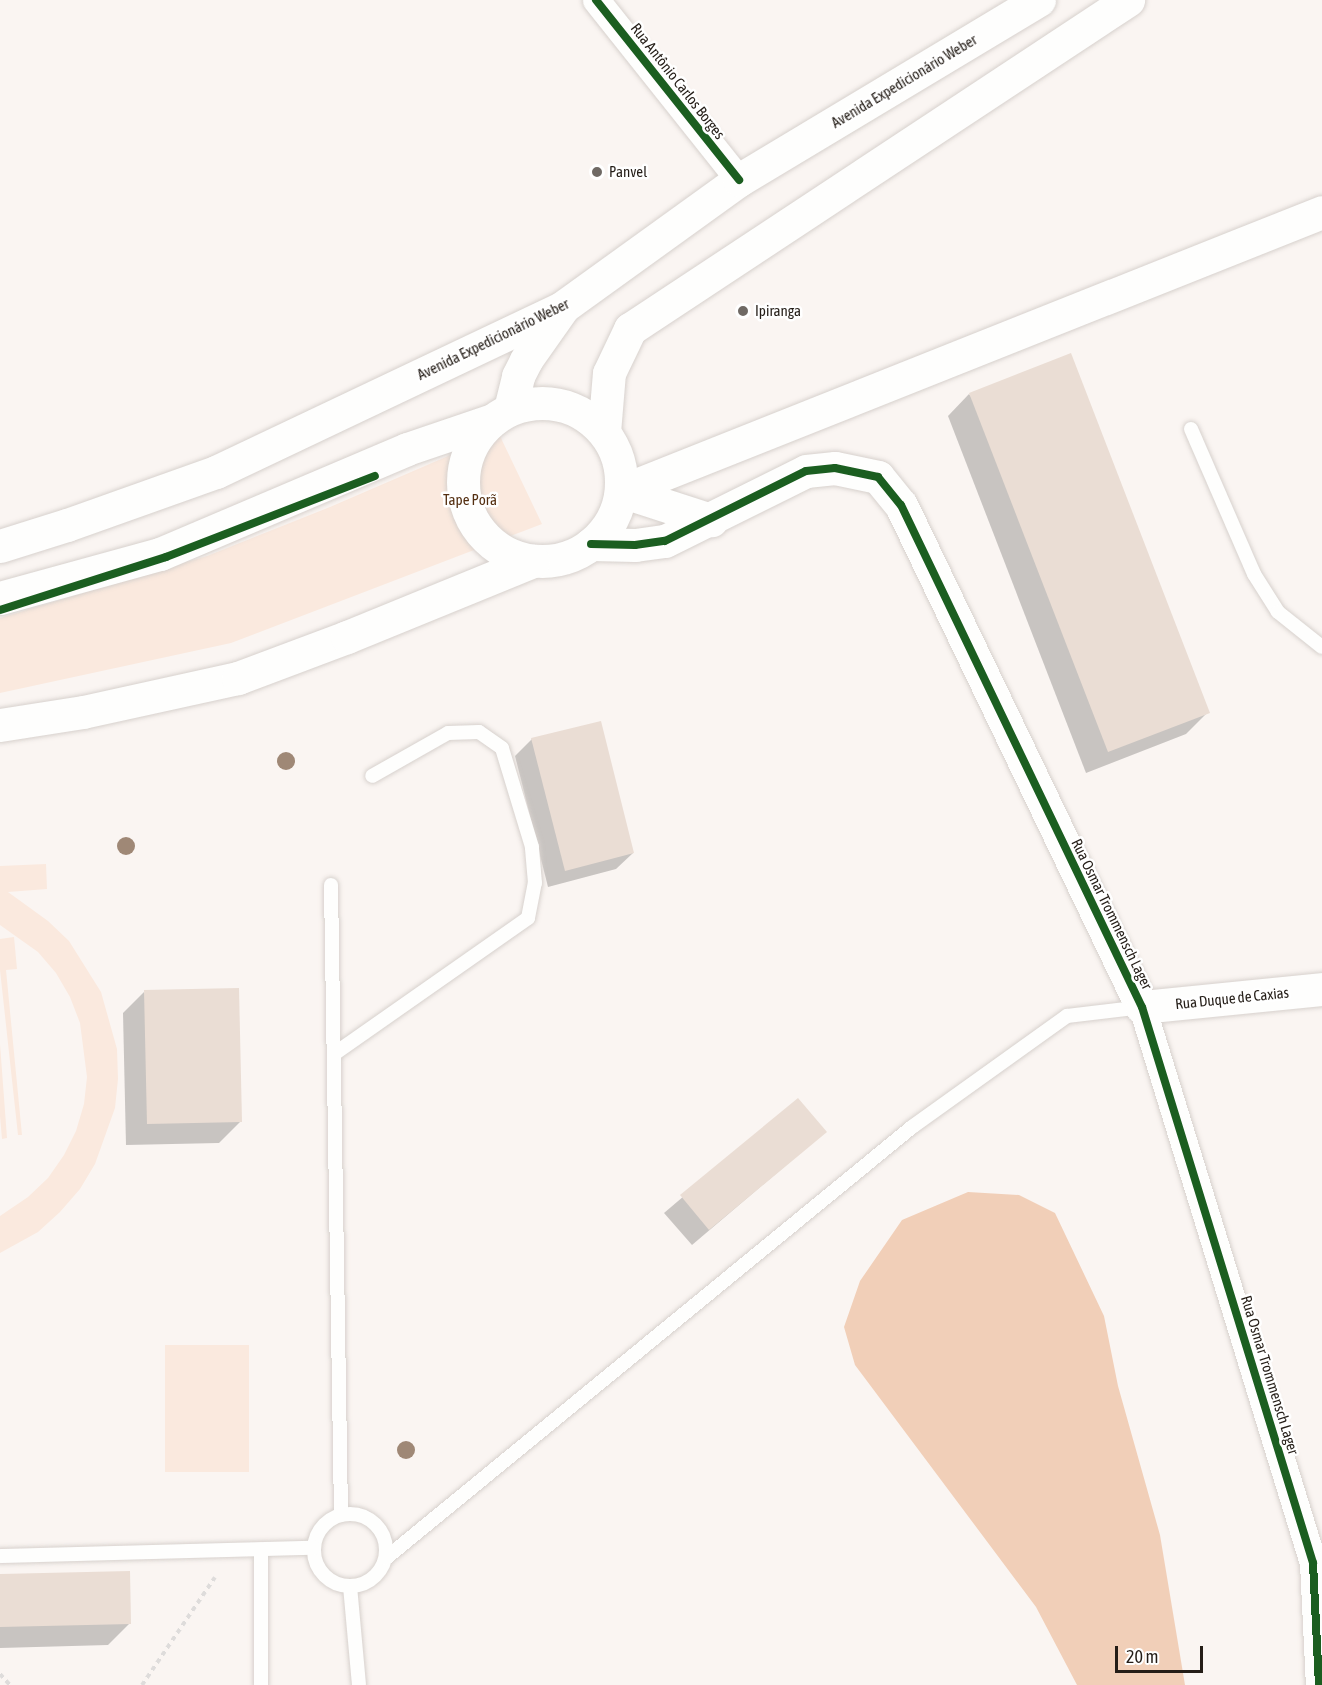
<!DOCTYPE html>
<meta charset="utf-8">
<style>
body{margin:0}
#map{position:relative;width:1322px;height:1685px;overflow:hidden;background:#faf5f2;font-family:"Asap Condensed",sans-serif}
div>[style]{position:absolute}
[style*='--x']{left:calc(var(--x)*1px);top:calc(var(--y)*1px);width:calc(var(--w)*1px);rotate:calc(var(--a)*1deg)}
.green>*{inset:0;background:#fae9de}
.forest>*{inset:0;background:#f1cfb8}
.shadow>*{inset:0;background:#0003}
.building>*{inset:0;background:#eaddd4}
.path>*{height:4px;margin-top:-2px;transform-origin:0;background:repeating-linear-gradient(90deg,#dedcdb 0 4.5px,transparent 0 9px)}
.roads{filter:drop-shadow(0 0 2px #d7d1cd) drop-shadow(0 0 2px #d7d1cd)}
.service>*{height:14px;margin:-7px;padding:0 7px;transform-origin:7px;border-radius:7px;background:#fefefd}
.service>.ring{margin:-7px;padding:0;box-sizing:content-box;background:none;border:14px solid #fefefd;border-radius:50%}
.minor>*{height:27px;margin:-13.5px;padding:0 13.5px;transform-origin:13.5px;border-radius:13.5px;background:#fefefd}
.tertiary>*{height:33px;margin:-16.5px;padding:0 16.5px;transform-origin:16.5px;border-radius:16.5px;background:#fefefd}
.secondary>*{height:33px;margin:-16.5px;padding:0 16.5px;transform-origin:16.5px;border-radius:16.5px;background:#fefefd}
.secondary>.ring{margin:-16.5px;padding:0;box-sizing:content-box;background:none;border:33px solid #fefefd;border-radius:50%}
.cycleway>*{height:8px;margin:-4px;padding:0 4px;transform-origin:4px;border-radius:4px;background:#1b5e20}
.trees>*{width:18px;height:18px;margin:-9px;border-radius:50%;background:#9f8876}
.dots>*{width:16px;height:16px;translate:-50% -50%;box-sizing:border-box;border:3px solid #fff;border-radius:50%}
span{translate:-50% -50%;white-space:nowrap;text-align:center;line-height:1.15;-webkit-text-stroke:5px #fff;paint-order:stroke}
.street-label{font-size:15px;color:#241d17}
.poi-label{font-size:15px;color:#241d17}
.left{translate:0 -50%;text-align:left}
.park-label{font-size:15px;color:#542f11}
.scale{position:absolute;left:1115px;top:1646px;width:88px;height:27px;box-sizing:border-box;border:3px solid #241d17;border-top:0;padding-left:8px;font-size:18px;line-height:21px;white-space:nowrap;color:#241d17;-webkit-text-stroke:4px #fff;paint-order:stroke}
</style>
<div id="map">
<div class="green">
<i style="clip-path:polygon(499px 434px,542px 524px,231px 643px,0 693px,0 618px,207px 556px,330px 507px)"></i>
<i style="clip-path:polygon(46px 864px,47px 889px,8px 892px,48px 921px,69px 941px,101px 992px,117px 1049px,118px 1079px,115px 1108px,95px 1164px,80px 1189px,60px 1212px,38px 1232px,0 1253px,0 1216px,28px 1197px,48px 1178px,64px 1155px,76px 1131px,84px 1104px,87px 1077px,80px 1023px,70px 997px,56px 973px,38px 952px,0 925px,0 866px)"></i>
<i style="clip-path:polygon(14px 937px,17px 969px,6px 970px,22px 1135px,18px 1135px,0 970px,0 939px)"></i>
<i style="clip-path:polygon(0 1044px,7px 1138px,2px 1139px,0 1116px)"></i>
<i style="clip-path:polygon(165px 1345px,249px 1345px,249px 1472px,165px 1472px)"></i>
</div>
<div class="forest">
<i style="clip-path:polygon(968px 1192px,1019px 1195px,1055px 1213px,1104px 1316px,1118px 1386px,1160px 1535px,1185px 1685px,1077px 1685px,1036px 1607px,855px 1365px,844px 1327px,860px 1281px,902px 1220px)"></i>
</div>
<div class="shadow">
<i style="clip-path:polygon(969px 394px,1208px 712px,1186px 734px,1086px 773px,948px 416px)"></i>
<i style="clip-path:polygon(532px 739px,633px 853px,616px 869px,548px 887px,515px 756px)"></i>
<i style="clip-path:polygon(144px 992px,241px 1121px,219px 1143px,126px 1145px,123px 1013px)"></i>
<i style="clip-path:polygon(797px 1100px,825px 1132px,692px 1245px,664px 1213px)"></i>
<i style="clip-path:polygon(0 1576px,130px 1623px,108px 1645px,0 1648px)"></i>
</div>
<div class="building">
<i style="clip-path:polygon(1071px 353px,1210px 713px,1108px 752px,969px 393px)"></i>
<i style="clip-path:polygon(601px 721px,634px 853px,565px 871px,531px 738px)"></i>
<i style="clip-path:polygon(239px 988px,242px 1122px,147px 1124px,144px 990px)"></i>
<i style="clip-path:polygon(798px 1098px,827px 1132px,709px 1230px,680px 1195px)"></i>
<i style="clip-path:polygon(130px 1571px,131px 1624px,0 1627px,0 1574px)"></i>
</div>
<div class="path">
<i style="--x:0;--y:1674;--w:15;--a:48"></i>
<i style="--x:142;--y:1685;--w:130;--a:-55.9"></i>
</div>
<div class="roads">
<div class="service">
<i style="--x:1191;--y:429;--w:158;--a:66.5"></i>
<i style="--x:1254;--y:574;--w:45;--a:57.7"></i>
<i style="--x:1278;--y:612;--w:56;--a:38.5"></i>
<i style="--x:331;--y:885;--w:630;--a:89.09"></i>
<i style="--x:334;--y:1054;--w:237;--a:-35"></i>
<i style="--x:528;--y:918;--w:36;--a:-79"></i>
<i style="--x:535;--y:883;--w:36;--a:-95"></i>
<i style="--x:532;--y:847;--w:103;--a:-106.9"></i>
<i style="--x:502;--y:748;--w:28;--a:-145"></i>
<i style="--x:479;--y:732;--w:31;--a:178"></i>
<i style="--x:448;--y:733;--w:87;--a:150.5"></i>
<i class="ring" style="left:314px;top:1514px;width:58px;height:58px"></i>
<i style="--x:261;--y:1550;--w:135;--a:90"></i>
<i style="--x:0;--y:1556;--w:314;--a:-1.5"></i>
<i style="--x:386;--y:1558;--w:680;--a:-39.33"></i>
<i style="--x:912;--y:1127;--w:191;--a:-35.6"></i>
<i style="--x:1067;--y:1016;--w:76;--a:-6.8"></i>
<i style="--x:350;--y:1586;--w:99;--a:84.8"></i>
</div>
<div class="minor">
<i style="--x:596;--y:0;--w:230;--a:51.5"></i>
<i style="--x:1142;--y:1007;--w:582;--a:72.9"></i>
<i style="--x:1313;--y:1563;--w:122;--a:87.2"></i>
</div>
<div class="tertiary">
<i style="--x:621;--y:491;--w:95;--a:17.9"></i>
<i style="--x:591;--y:544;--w:44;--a:1.3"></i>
<i style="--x:635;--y:545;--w:30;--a:-8"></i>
<i style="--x:665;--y:541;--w:157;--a:-26.4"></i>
<i style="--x:806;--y:471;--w:29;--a:-6"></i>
<i style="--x:835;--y:468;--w:44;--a:11.8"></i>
<i style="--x:878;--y:477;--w:36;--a:51"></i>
<i style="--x:901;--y:505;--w:557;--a:64.36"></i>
<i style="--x:1142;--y:1007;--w:181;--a:-5.7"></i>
</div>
<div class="secondary">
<i class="ring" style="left:463px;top:403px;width:125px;height:125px"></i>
<i style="--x:510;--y:409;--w:34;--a:-76"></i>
<i style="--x:518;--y:376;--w:18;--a:-63"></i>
<i style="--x:526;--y:360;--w:62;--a:-54.8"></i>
<i style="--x:604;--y:432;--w:59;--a:-85.2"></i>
<i style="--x:609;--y:373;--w:49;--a:-64.5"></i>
<i style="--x:630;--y:329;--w:597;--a:-33.45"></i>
<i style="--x:621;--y:491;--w:754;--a:-21.7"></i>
<i style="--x:0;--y:546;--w:70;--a:-17.4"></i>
<i style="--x:67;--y:525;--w:158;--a:-19.6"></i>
<i style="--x:216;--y:472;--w:384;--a:-25.4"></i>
<i style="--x:563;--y:307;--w:217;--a:-35.8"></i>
<i style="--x:739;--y:180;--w:350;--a:-31"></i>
<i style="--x:0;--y:598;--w:166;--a:-15.4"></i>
<i style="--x:160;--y:554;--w:268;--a:-23"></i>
<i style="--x:407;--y:449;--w:90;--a:-18.8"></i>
<i style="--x:0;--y:725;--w:84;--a:-8.9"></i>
<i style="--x:83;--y:712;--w:159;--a:-12.4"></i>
<i style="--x:238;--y:678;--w:116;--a:-20.6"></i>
<i style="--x:347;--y:637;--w:201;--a:-22.2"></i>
</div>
</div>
<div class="cycleway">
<i style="--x:596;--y:0;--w:230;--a:51.5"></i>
<i style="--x:591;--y:544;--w:44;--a:1.3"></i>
<i style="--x:635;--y:545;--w:30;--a:-8"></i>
<i style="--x:665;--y:541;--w:157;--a:-26.4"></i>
<i style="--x:806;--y:471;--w:29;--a:-6"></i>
<i style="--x:835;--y:468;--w:44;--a:11.8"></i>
<i style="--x:878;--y:477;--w:36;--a:51"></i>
<i style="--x:901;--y:505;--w:557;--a:64.36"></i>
<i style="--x:1142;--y:1007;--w:582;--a:72.9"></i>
<i style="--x:1313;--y:1563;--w:122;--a:87.2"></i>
<i style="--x:0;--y:610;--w:174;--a:-17.7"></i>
<i style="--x:166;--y:557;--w:224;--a:-21.2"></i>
</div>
<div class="trees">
<i style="left:286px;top:761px"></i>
<i style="left:126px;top:846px"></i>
<i style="left:406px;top:1450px"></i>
</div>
<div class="dots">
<i style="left:597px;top:172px;background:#6f6964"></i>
<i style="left:743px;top:311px;background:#6f6964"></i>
</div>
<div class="street-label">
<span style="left:678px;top:81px;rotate:52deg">Rua Antônio Carlos Borges</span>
<span style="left:904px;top:81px;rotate:-31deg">Avenida Expedicionário Weber</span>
<span style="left:493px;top:339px;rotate:-26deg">Avenida Expedicionário Weber</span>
<span style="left:1112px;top:914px;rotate:64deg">Rua Osmar Trommensch Lager</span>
<span style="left:1232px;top:998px;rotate:-6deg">Rua Duque de Caxias</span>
<span style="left:1270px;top:1375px;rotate:73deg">Rua Osmar Trommensch Lager</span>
</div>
<div class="poi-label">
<span class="left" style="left:609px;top:172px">Panvel</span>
<span class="left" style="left:755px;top:311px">Ipiranga</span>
</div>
<div class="park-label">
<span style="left:470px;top:500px">Tape Porã</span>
</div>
<div class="scale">20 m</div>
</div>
